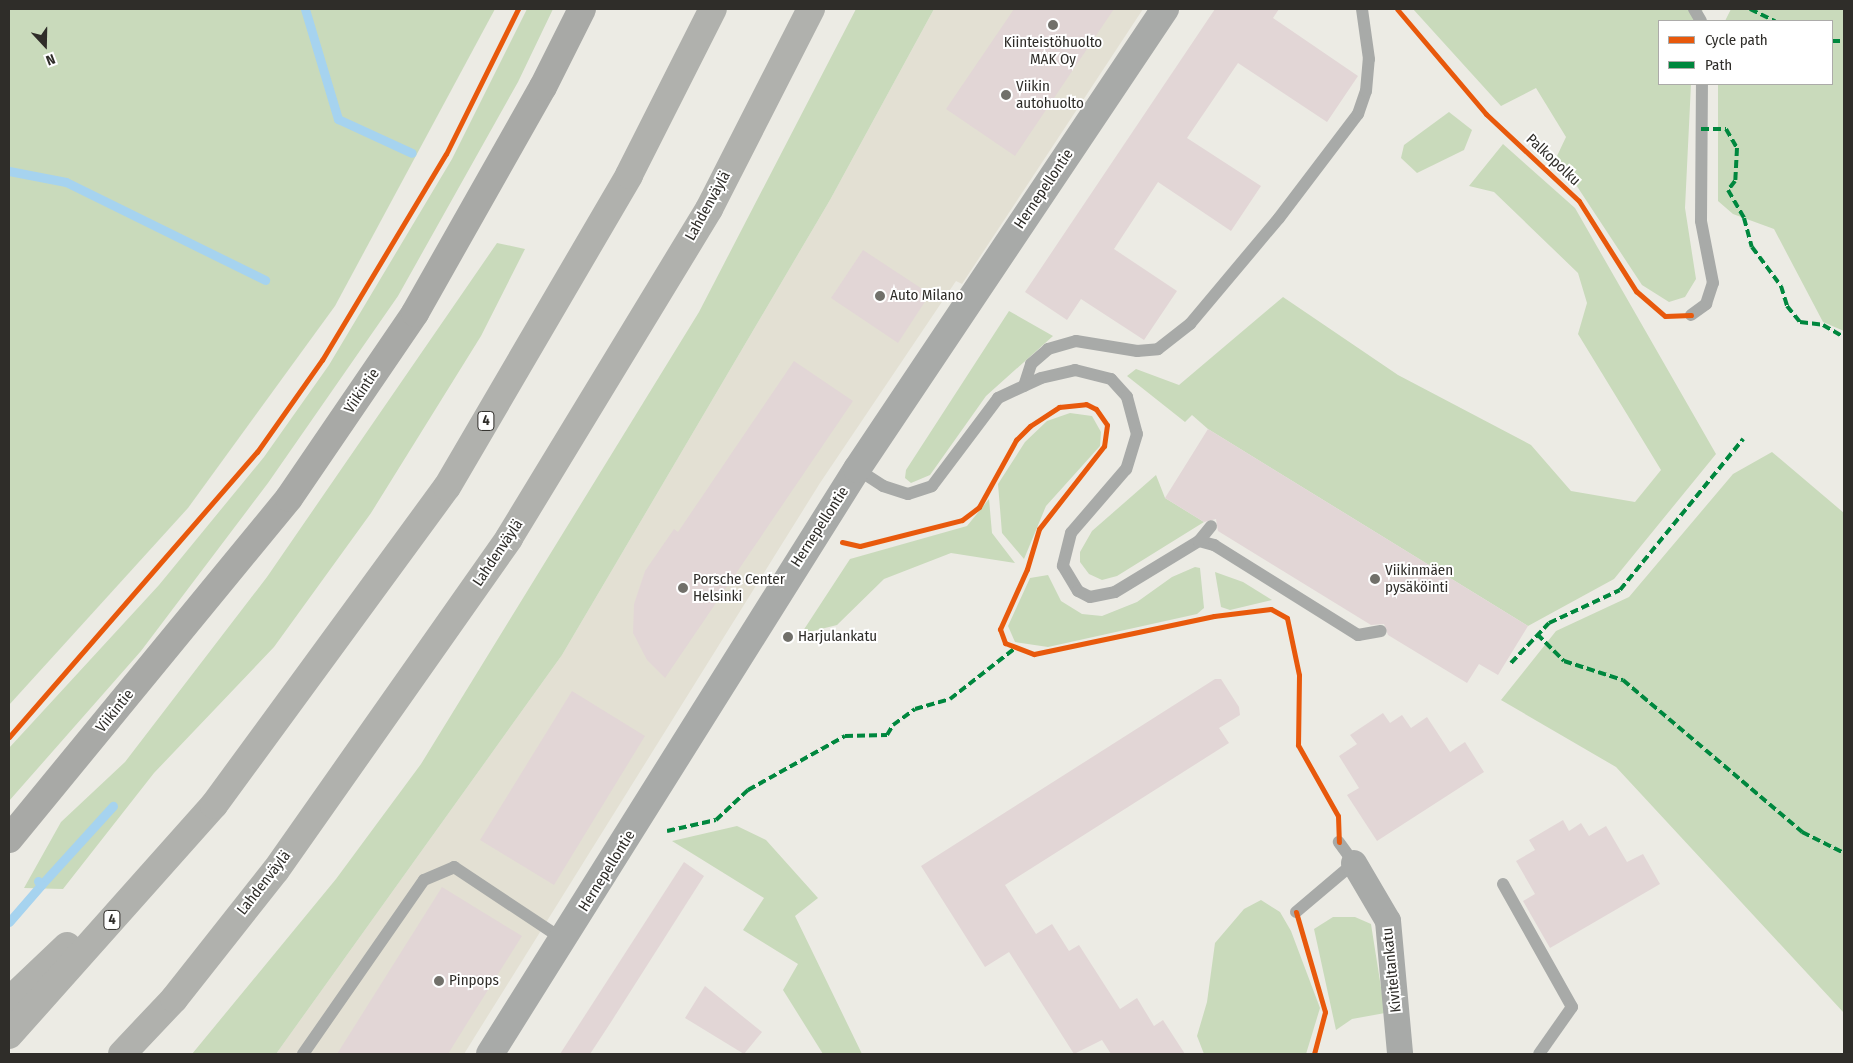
<!DOCTYPE html>
<meta charset="utf-8">
<style>
body{margin:0}
#map{position:relative;width:1853px;height:1063px;overflow:hidden;background:#ecebe4;font-family:"Fira Sans Condensed",sans-serif}
div>[style]{position:absolute}
[style*='--x']{left:calc(var(--x)*1px);top:calc(var(--y)*1px);width:calc(var(--w)*1px);rotate:calc(var(--a)*1deg)}
.built>*{inset:0;background:#e3e0d3}
.green>*{inset:0;background:#c9dabb}
.stream>*{height:9px;margin:-4.5px;padding:0 4.5px;transform-origin:4.5px;border-radius:4.5px;background:#a6d3ef}
.building>*{inset:0;background:#e2d6d6}
.service>*{height:12px;margin:-6px;padding:0 6px;transform-origin:6px;border-radius:6px;background:#a8aaa8}
.minor>*{height:26px;margin:-13px;padding:0 13px;transform-origin:13px;border-radius:13px;background:#a8aaa8}
.tertiary>*{height:28px;margin:-14px;padding:0 14px;transform-origin:14px;border-radius:14px;background:#a8aaa8}
.secondary>*{height:28px;margin:-14px;padding:0 14px;transform-origin:14px;border-radius:14px;background:#a8a9a6}
.motorway>*{height:28px;margin:-14px;padding:0 14px;transform-origin:14px;border-radius:14px;background:#b0b1ad}
.quiet>*{height:4px;margin-top:-2px;transform-origin:0;background:repeating-linear-gradient(90deg,#00873e 0 8px,transparent 0 12px)}
.cycleway>*{height:5px;margin:-2.5px;padding:0 2.5px;transform-origin:2.5px;border-radius:2.5px;background:#e8590c}
.dots>*{width:14px;height:14px;translate:-50% -50%;box-sizing:border-box;border:2px solid #fff;border-radius:50%}
span{translate:-50% -50%;white-space:nowrap;text-align:center;line-height:1.15;-webkit-text-stroke:4px #fff;paint-order:stroke}
.shield-label span{padding:1px 4px;background:#fff;border:1px solid;border-radius:4px;-webkit-text-stroke-width:0}
.shield-label{font-size:14px;color:#2f2d29;font-weight:700}
.poi-label{font-size:15px;color:#2f2d29}
.left{translate:0 -50%;text-align:left}
.street-label{font-size:15px;color:#2f2d29}
.frame{position:absolute;inset:0;border:10px solid #2f2d29;pointer-events:none}
.legend{position:absolute;left:1658px;top:20px;width:175px;height:65px;box-sizing:border-box;background:#fff;border:1px solid #acaba9;margin:0;padding:6px 9px;list-style:none;font-size:15px;color:#2f2d29}
.legend li{display:flex;align-items:center;gap:10px;height:25px}
.legend b{width:25px;border:1px solid #acaba9}
.north{position:absolute;left:20px;top:20px;width:50px;height:50px;-webkit-text-stroke:4px #fff;paint-order:stroke;rotate:159deg;font-size:14px;font-weight:700;line-height:20px;text-align:center;color:#2f2d29}
.north::after{content:'';display:block;margin:auto;width:18px;height:22px;background:#2f2d29;clip-path:polygon(50% 0,100% 100%,50% 72%,0 100%)}
</style>
<div id="map">
<div class="built">
<i style="clip-path:polygon(934px 9px,1143px 9px,962px 284px,956px 281px,820px 483px,464px 1054px,276px 1054px,562px 655px,830px 200px)"></i>
</div>
<div class="green">
<i style="clip-path:polygon(9px 9px,495px 9px,335px 306px,188px 508px,9px 705px)"></i>
<i style="clip-path:polygon(527px 9px,553px 9px,518px 82px,398px 296px,268px 483px,141px 651px,9px 801px,9px 748px,159px 585px,264px 457px,329px 365px,452px 159px)"></i>
<i style="clip-path:polygon(856px 9px,934px 9px,830px 200px,562px 655px,276px 1054px,192px 1054px,336px 879px,421px 764px,699px 312px)"></i>
<i style="clip-path:polygon(1413px 9px,1703px 9px,1698px 21px,1659px 21px,1659px 84px,1691px 84px,1685px 208px,1696px 279px,1685px 297px,1669px 302px,1642px 285px,1557px 156px,1566px 137px,1536px 88px,1501px 106px)"></i>
<i style="clip-path:polygon(1731px 9px,1844px 9px,1844px 331px,1823px 322px,1774px 229px,1733px 214px,1718px 201px,1718px 84px,1832px 84px,1832px 21px,1725px 21px)"></i>
<i style="clip-path:polygon(1449px 112px,1472px 130px,1464px 150px,1417px 173px,1401px 158px,1404px 145px)"></i>
<i style="clip-path:polygon(1503px 144px,1575px 208px,1716px 454px,1614px 579px,1528px 626px,1208px 429px,1192px 415px,1185px 422px,1127px 376px,1136px 369px,1179px 385px,1283px 297px,1398px 375px,1531px 445px,1571px 491px,1635px 502px,1661px 470px,1578px 334px,1587px 303px,1578px 273px,1494px 192px,1469px 186px)"></i>
<i style="clip-path:polygon(497px 243px,525px 249px,481px 336px,371px 513px,274px 647px,154px 773px,63px 889px,24px 888px,61px 822px,125px 762px,267px 577px)"></i>
<i style="clip-path:polygon(1009px 311px,1053px 336px,986px 396px,930px 475px,911px 483px,905px 478px,906px 470px)"></i>
<i style="clip-path:polygon(1070px 413px,1092px 416px,1101px 432px,1100px 446px,1046px 506px,1024px 559px,1002px 533px,998px 484px,1025px 442px,1047px 421px)"></i>
<i style="clip-path:polygon(1772px 452px,1844px 513px,1844px 1013px,1616px 767px,1501px 700px,1556px 631px,1629px 597px,1733px 474px)"></i>
<i style="clip-path:polygon(1156px 475px,1165px 498px,1204px 522px,1117px 576px,1102px 580px,1089px 574px,1080px 562px,1080px 552px,1092px 531px)"></i>
<i style="clip-path:polygon(989px 499px,992px 533px,1015px 563px,951px 553px,884px 579px,837px 625px,801px 634px,850px 559px,967px 526px)"></i>
<i style="clip-path:polygon(1195px 567px,1200px 568px,1204px 608px,1197px 614px,1048px 647px,1015px 642px,1008px 626px,1030px 578px,1048px 575px,1061px 601px,1082px 614px,1102px 616px,1137px 602px,1172px 577px)"></i>
<i style="clip-path:polygon(1215px 572px,1243px 582px,1272px 600px,1230px 610px,1221px 607px)"></i>
<i style="clip-path:polygon(737px 826px,766px 840px,818px 898px,795px 916px,862px 1054px,823px 1054px,783px 990px,798px 964px,743px 930px,764px 898px,672px 841px)"></i>
<i style="clip-path:polygon(1261px 900px,1280px 912px,1291px 931px,1320px 1008px,1306px 1054px,1204px 1054px,1197px 1036px,1207px 1002px,1215px 943px,1244px 909px)"></i>
<i style="clip-path:polygon(1333px 917px,1355px 917px,1371px 924px,1385px 1013px,1352px 1019px,1336px 1030px,1314px 929px)"></i>
</div>
<div class="stream">
<i style="--x:305;--y:9;--w:115;--a:73.3"></i>
<i style="--x:338;--y:119;--w:81;--a:24.7"></i>
<i style="--x:9;--y:171;--w:58;--a:10.9"></i>
<i style="--x:66;--y:182;--w:222;--a:26.2"></i>
<i style="--x:41;--y:885;--w:107;--a:-47.7"></i>
<i style="--x:9;--y:922;--w:49;--a:-49.1"></i>
<i style="--x:41;--y:885;--w:5;--a:-127"></i>
</div>
<div class="building">
<i style="clip-path:polygon(1014px 9px,1114px 9px,1015px 156px,946px 109px)"></i>
<i style="clip-path:polygon(1215px 9px,1279px 9px,1273px 18px,1358px 76px,1327px 122px,1238px 63px,1187px 138px,1261px 186px,1231px 231px,1158px 182px,1114px 249px,1177px 291px,1144px 340px,1081px 299px,1067px 320px,1025px 292px)"></i>
<i style="clip-path:polygon(863px 250px,930px 294px,898px 343px,831px 298px)"></i>
<i style="clip-path:polygon(794px 361px,853px 401px,665px 678px,647px 660px,633px 633px,634px 604px,645px 571px,674px 529px,678px 532px)"></i>
<i style="clip-path:polygon(1208px 429px,1528px 626px,1498px 675px,1479px 664px,1467px 683px,1388px 635px,1384px 624px,1371px 625px,1218px 531px,1216px 519px,1204px 522px,1165px 498px)"></i>
<i style="clip-path:polygon(1215px 679px,1221px 679px,1239px 707px,1240px 715px,1219px 728px,1229px 743px,1005px 885px,1036px 934px,1052px 924px,1069px 951px,1079px 945px,1120px 1009px,1137px 998px,1154px 1026px,1163px 1020px,1185px 1054px,1111px 1054px,1102px 1040px,1074px 1054px,1009px 952px,985px 967px,921px 866px)"></i>
<i style="clip-path:polygon(572px 691px,645px 736px,554px 885px,480px 840px)"></i>
<i style="clip-path:polygon(1383px 713px,1390px 723px,1402px 715px,1411px 728px,1427px 717px,1450px 752px,1465px 742px,1484px 772px,1377px 841px,1347px 795px,1359px 788px,1339px 756px,1357px 744px,1350px 735px)"></i>
<i style="clip-path:polygon(1563px 820px,1569px 831px,1581px 823px,1589px 836px,1606px 826px,1627px 862px,1643px 854px,1660px 884px,1550px 948px,1523px 901px,1535px 894px,1516px 861px,1535px 850px,1529px 840px)"></i>
<i style="clip-path:polygon(684px 862px,704px 876px,611px 1022px,590px 1054px,560px 1054px)"></i>
<i style="clip-path:polygon(442px 887px,522px 936px,466px 1025px,448px 1054px,337px 1054px)"></i>
<i style="clip-path:polygon(705px 986px,762px 1032px,744px 1054px,685px 1018px)"></i>
</div>
<div class="service">
<i style="--x:1694;--y:9;--w:14;--a:60"></i>
<i style="--x:1691;--y:315;--w:19;--a:-36"></i>
<i style="--x:1706;--y:304;--w:22;--a:-72"></i>
<i style="--x:1713;--y:283;--w:63;--a:-101"></i>
<i style="--x:1701;--y:221;--w:137;--a:-89.6"></i>
<i style="--x:1024;--y:386;--w:23;--a:-72"></i>
<i style="--x:1031;--y:364;--w:23;--a:-41"></i>
<i style="--x:1048;--y:349;--w:29;--a:-16"></i>
<i style="--x:1076;--y:341;--w:62;--a:9.3"></i>
<i style="--x:1137;--y:351;--w:21;--a:-5"></i>
<i style="--x:1158;--y:349;--w:41;--a:-38"></i>
<i style="--x:1190;--y:324;--w:138;--a:-50"></i>
<i style="--x:1279;--y:218;--w:131;--a:-52.8"></i>
<i style="--x:1358;--y:114;--w:24;--a:-71"></i>
<i style="--x:1366;--y:91;--w:32;--a:-85"></i>
<i style="--x:1369;--y:59;--w:50;--a:-98"></i>
<i style="--x:857;--y:469;--w:31;--a:33"></i>
<i style="--x:883;--y:486;--w:26;--a:18"></i>
<i style="--x:908;--y:494;--w:25;--a:-18"></i>
<i style="--x:932;--y:486;--w:110;--a:-53.1"></i>
<i style="--x:998;--y:398;--w:47;--a:-24.9"></i>
<i style="--x:1041;--y:378;--w:35;--a:-13"></i>
<i style="--x:1075;--y:370;--w:37;--a:14"></i>
<i style="--x:1111;--y:379;--w:24;--a:48"></i>
<i style="--x:1127;--y:397;--w:38;--a:75"></i>
<i style="--x:1137;--y:434;--w:37;--a:107"></i>
<i style="--x:1126;--y:469;--w:84;--a:130.7"></i>
<i style="--x:1071;--y:533;--w:34;--a:104"></i>
<i style="--x:1063;--y:566;--w:29;--a:59"></i>
<i style="--x:1078;--y:591;--w:13;--a:27"></i>
<i style="--x:1090;--y:597;--w:25;--a:-11"></i>
<i style="--x:1115;--y:592;--w:98;--a:-31.3"></i>
<i style="--x:1199;--y:541;--w:16;--a:15"></i>
<i style="--x:1214;--y:545;--w:170;--a:32"></i>
<i style="--x:1358;--y:635;--w:23;--a:-10"></i>
<i style="--x:1199;--y:541;--w:19;--a:-51"></i>
<i style="--x:1503;--y:884;--w:141;--a:60.7"></i>
<i style="--x:1572;--y:1007;--w:57;--a:125.1"></i>
<i style="--x:1296;--y:912;--w:76;--a:-40.2"></i>
<i style="--x:1354;--y:863;--w:26;--a:-126"></i>
<i style="--x:303;--y:1054;--w:212;--a:-55.2"></i>
<i style="--x:424;--y:880;--w:33;--a:-23"></i>
<i style="--x:454;--y:867;--w:132;--a:33.6"></i>
</div>
<div class="minor">
<i style="--x:1354;--y:863;--w:67;--a:59.6"></i>
<i style="--x:1388;--y:921;--w:134;--a:84.8"></i>
</div>
<div class="tertiary">
<i style="--x:490;--y:1054;--w:691;--a:-57.9"></i>
<i style="--x:857;--y:469;--w:554;--a:-56.2"></i>
</div>
<div class="secondary">
<i style="--x:9;--y:839;--w:441;--a:-50.6"></i>
<i style="--x:289;--y:498;--w:224;--a:-55.7"></i>
<i style="--x:415;--y:313;--w:260;--a:-60.5"></i>
<i style="--x:543;--y:87;--w:87;--a:-63.4"></i>
</div>
<div class="motorway">
<i style="--x:9;--y:1001;--w:80;--a:-43.5"></i>
<i style="--x:9;--y:1035;--w:308;--a:-48.3"></i>
<i style="--x:214;--y:805;--w:394;--a:-53.8"></i>
<i style="--x:447;--y:487;--w:361;--a:-59.7"></i>
<i style="--x:629;--y:175;--w:186;--a:-63.2"></i>
<i style="--x:122;--y:1054;--w:76;--a:-46.6"></i>
<i style="--x:174;--y:999;--w:164;--a:-51.7"></i>
<i style="--x:276;--y:870;--w:406;--a:-54.9"></i>
<i style="--x:509;--y:538;--w:385;--a:-58.7"></i>
<i style="--x:709;--y:209;--w:225;--a:-63"></i>
</div>
<div class="quiet">
<i style="--x:1750;--y:9;--w:28;--a:26"></i>
<i style="--x:1832;--y:41;--w:12;--a:0"></i>
<i style="--x:1701;--y:129;--w:25;--a:0"></i>
<i style="--x:1726;--y:129;--w:22;--a:60"></i>
<i style="--x:1737;--y:148;--w:33;--a:93"></i>
<i style="--x:1735;--y:181;--w:11;--a:128"></i>
<i style="--x:1728;--y:190;--w:32;--a:60"></i>
<i style="--x:1744;--y:218;--w:30;--a:75"></i>
<i style="--x:1752;--y:247;--w:49;--a:53.4"></i>
<i style="--x:1781;--y:286;--w:21;--a:73"></i>
<i style="--x:1787;--y:306;--w:21;--a:51"></i>
<i style="--x:1800;--y:322;--w:23;--a:7"></i>
<i style="--x:1823;--y:325;--w:24;--a:30"></i>
<i style="--x:1537;--y:634;--w:38;--a:45"></i>
<i style="--x:1564;--y:661;--w:62;--a:17.9"></i>
<i style="--x:1623;--y:680;--w:235;--a:40.3"></i>
<i style="--x:1802;--y:832;--w:47;--a:26.6"></i>
<i style="--x:1511;--y:663;--w:55;--a:-46.5"></i>
<i style="--x:1549;--y:623;--w:78;--a:-24.9"></i>
<i style="--x:1620;--y:590;--w:195;--a:-50.8"></i>
<i style="--x:667;--y:831;--w:50;--a:-12.7"></i>
<i style="--x:716;--y:820;--w:44;--a:-43.2"></i>
<i style="--x:748;--y:790;--w:111;--a:-29.1"></i>
<i style="--x:845;--y:736;--w:42;--a:-1.4"></i>
<i style="--x:887;--y:735;--w:12;--a:-59"></i>
<i style="--x:893;--y:725;--w:27;--a:-36"></i>
<i style="--x:915;--y:709;--w:36;--a:-16"></i>
<i style="--x:950;--y:699;--w:81;--a:-38"></i>
</div>
<div class="cycleway">
<i style="--x:1397;--y:9;--w:138;--a:49.7"></i>
<i style="--x:1486;--y:114;--w:127;--a:43.1"></i>
<i style="--x:1579;--y:201;--w:107;--a:57.7"></i>
<i style="--x:1636;--y:291;--w:38;--a:41"></i>
<i style="--x:1665;--y:316;--w:26;--a:-2"></i>
<i style="--x:842;--y:542;--w:18;--a:13"></i>
<i style="--x:860;--y:546;--w:105;--a:-14.3"></i>
<i style="--x:962;--y:520;--w:21;--a:-37"></i>
<i style="--x:979;--y:507;--w:77;--a:-61.1"></i>
<i style="--x:1016;--y:440;--w:20;--a:-45"></i>
<i style="--x:1030;--y:426;--w:35;--a:-33"></i>
<i style="--x:1059;--y:407;--w:27;--a:-6"></i>
<i style="--x:1086;--y:404;--w:11;--a:27"></i>
<i style="--x:1096;--y:409;--w:19;--a:55"></i>
<i style="--x:1107;--y:425;--w:21;--a:98"></i>
<i style="--x:1104;--y:446;--w:105;--a:128.1"></i>
<i style="--x:1039;--y:529;--w:42;--a:106.7"></i>
<i style="--x:1027;--y:569;--w:66;--a:114.2"></i>
<i style="--x:1000;--y:629;--w:15;--a:70"></i>
<i style="--x:1005;--y:643;--w:31;--a:21"></i>
<i style="--x:1034;--y:654;--w:184;--a:-11.9"></i>
<i style="--x:1214;--y:616;--w:57;--a:-7"></i>
<i style="--x:1271;--y:609;--w:18;--a:29"></i>
<i style="--x:1287;--y:618;--w:58;--a:78.1"></i>
<i style="--x:1299;--y:675;--w:70;--a:90.8"></i>
<i style="--x:1298;--y:745;--w:81;--a:60.6"></i>
<i style="--x:1338;--y:816;--w:26;--a:88"></i>
<i style="--x:9;--y:737;--w:378;--a:-49"></i>
<i style="--x:257;--y:452;--w:113;--a:-54.8"></i>
<i style="--x:322;--y:360;--w:240;--a:-59"></i>
<i style="--x:446;--y:154;--w:162;--a:-63.6"></i>
<i style="--x:1296;--y:912;--w:104;--a:73.8"></i>
<i style="--x:1325;--y:1012;--w:43;--a:104.7"></i>
</div>
<div class="dots">
<i style="left:1053px;top:25px;background:#71706a"></i>
<i style="left:1006px;top:95px;background:#71706a"></i>
<i style="left:880px;top:296px;background:#71706a"></i>
<i style="left:1375px;top:579px;background:#71706a"></i>
<i style="left:683px;top:588px;background:#71706a"></i>
<i style="left:788px;top:637px;background:#71706a"></i>
<i style="left:439px;top:981px;background:#71706a"></i>
</div>
<div class="shield-label">
<span style="left:486px;top:421px">4</span>
<span style="left:112px;top:920px">4</span>
</div>
<div class="poi-label">
<span style="left:1053px;top:51px">Kiinteistöhuolto<br>MAK Oy</span>
<span class="left" style="left:1016px;top:95px">Viikin<br>autohuolto</span>
<span class="left" style="left:890px;top:296px">Auto Milano</span>
<span class="left" style="left:1385px;top:579px">Viikinmäen<br>pysäköinti</span>
<span class="left" style="left:693px;top:588px">Porsche Center<br>Helsinki</span>
<span class="left" style="left:798px;top:637px">Harjulankatu</span>
<span class="left" style="left:449px;top:981px">Pinpops</span>
</div>
<div class="street-label">
<span style="left:1553px;top:160px;rotate:43deg">Palkopolku</span>
<span style="left:1044px;top:189px;rotate:-56deg">Hernepellontie</span>
<span style="left:708px;top:206px;rotate:-61deg">Lahdenväylä</span>
<span style="left:362px;top:391px;rotate:-56deg">Viikintie</span>
<span style="left:820px;top:527px;rotate:-57deg">Hernepellontie</span>
<span style="left:498px;top:553px;rotate:-56deg">Lahdenväylä</span>
<span style="left:115px;top:711px;rotate:-51deg">Viikintie</span>
<span style="left:607px;top:871px;rotate:-58deg">Hernepellontie</span>
<span style="left:264px;top:883px;rotate:-52deg">Lahdenväylä</span>
<span style="left:1392px;top:970px;rotate:-96deg">Kiviteltankatu</span>
</div>
<div class="frame"></div>
<ul class="legend">
<li><b style="height:6px;background:#e8590c"></b>Cycle path</li>
<li><b style="height:6px;background:#00873e"></b>Path</li>
</ul>
<div class="north">N</div>
</div>
